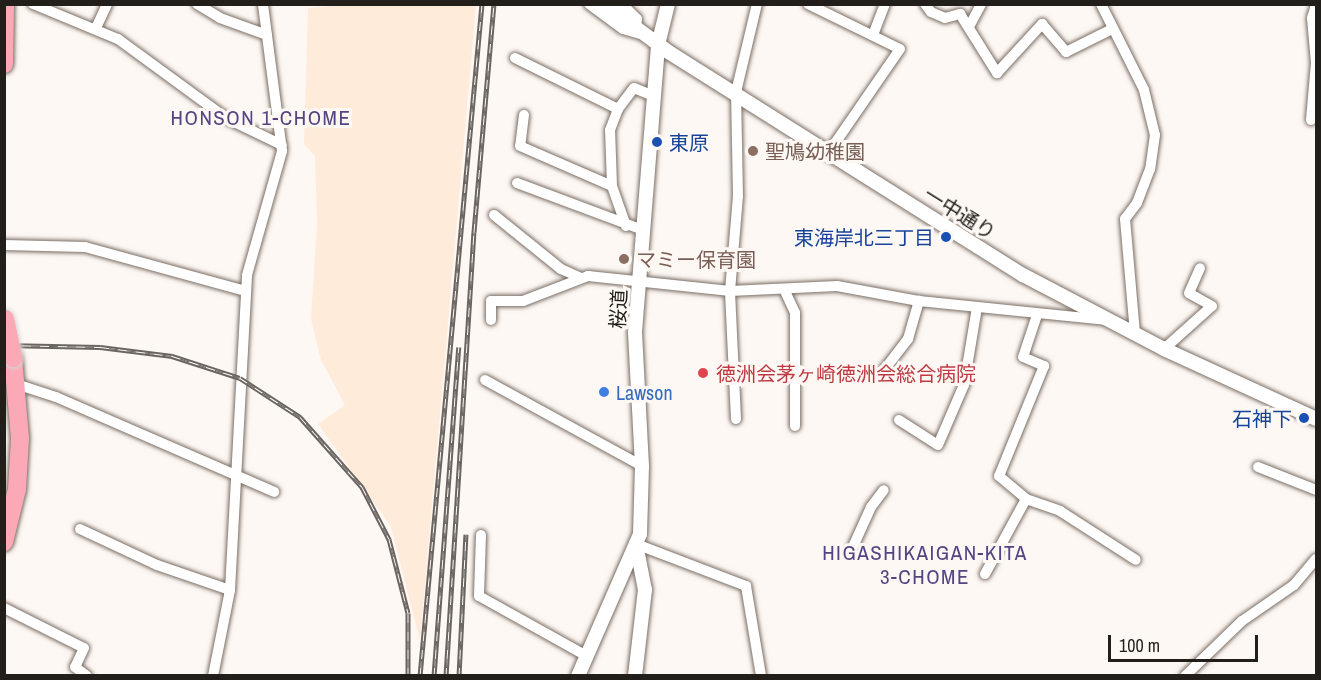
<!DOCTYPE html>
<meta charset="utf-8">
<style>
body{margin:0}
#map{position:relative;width:1321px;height:680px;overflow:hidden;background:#fef8f4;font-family:"Archivo Narrow","Noto Sans JP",sans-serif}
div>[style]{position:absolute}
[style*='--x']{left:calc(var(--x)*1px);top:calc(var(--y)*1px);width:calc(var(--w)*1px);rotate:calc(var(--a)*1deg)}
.built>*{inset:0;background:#feebda}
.roads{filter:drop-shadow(0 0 2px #7a6e64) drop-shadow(0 0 2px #7a6e64)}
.street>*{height:10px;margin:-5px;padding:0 5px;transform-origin:5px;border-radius:5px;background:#fff}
.secondary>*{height:14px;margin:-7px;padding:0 7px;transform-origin:7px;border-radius:7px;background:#fff}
.highway>*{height:18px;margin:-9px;padding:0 9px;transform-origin:9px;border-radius:9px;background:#fca9b7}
.rail>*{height:5px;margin-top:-2.5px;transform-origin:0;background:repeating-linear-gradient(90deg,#fef8f4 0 9px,#6a6561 0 18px);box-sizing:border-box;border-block:2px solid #6a6561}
.bridges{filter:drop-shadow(0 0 2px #d7d6d6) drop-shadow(0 0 2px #d7d6d6)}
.highway-bridge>*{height:18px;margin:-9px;padding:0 9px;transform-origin:9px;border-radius:9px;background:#fca9b7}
.dots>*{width:16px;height:16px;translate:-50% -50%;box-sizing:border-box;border:3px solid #fef8f4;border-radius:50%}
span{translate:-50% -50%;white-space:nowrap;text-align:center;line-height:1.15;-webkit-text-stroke:6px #fef8f4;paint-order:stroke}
.transit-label{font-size:20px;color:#164399}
.left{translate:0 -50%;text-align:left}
.right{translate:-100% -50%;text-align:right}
.education-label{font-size:20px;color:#785e54}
.street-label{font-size:20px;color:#221e1a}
.health-label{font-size:20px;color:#be3a42}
.shop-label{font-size:20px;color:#366cbe}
.neighbourhood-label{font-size:21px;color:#564381;letter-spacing:1.5px}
.frame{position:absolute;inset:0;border:6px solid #221e1a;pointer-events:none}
.scale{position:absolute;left:1108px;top:635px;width:150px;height:27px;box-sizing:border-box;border:3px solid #221e1a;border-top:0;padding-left:8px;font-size:18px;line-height:21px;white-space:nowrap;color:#221e1a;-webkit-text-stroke:4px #fef8f4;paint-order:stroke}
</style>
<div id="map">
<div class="built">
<i style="clip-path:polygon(349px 4px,476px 5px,420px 641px,391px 527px,318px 424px,345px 405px,321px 360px,311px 319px,317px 224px,315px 156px,304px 144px,308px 8px)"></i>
</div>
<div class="roads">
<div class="street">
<i style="--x:33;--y:4;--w:92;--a:22.4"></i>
<i style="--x:118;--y:39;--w:134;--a:36.2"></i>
<i style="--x:226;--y:118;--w:62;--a:25.7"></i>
<i style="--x:197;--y:4;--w:27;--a:31"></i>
<i style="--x:220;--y:18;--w:50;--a:19.9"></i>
<i style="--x:589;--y:4;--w:42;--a:36.3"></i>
<i style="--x:623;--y:29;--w:18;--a:16"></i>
<i style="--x:622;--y:4;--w:21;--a:45"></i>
<i style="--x:637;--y:19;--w:10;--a:96"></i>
<i style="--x:808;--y:4;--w:102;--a:26.1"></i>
<i style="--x:900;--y:49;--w:125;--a:124.6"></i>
<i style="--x:925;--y:4;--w:10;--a:53"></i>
<i style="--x:931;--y:12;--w:15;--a:23"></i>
<i style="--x:945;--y:18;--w:16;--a:-15"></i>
<i style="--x:960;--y:14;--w:70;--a:57.9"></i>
<i style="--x:997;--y:73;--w:67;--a:-47.4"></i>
<i style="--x:1042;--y:24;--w:37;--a:49"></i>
<i style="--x:1066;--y:52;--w:51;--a:-26.6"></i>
<i style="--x:1101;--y:4;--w:96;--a:63.4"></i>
<i style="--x:1144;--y:90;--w:46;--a:76.3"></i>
<i style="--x:1155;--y:135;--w:34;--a:98"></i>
<i style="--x:1150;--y:169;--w:36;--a:111"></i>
<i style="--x:1137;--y:203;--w:20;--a:127"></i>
<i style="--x:1125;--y:219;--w:115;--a:85"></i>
<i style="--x:970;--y:25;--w:24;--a:-62"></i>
<i style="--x:96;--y:28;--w:26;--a:-65"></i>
<i style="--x:873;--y:35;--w:33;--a:-69"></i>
<i style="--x:515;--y:58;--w:115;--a:26.3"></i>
<i style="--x:524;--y:115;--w:31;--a:97"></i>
<i style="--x:520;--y:146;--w:100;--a:23.5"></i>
<i style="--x:1311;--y:120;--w:57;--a:-85"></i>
<i style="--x:1316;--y:63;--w:45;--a:-95.1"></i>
<i style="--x:1312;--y:18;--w:14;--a:-73"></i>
<i style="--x:517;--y:183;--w:134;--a:20.5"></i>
<i style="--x:494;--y:215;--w:86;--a:38.9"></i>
<i style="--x:561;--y:269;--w:22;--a:24"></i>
<i style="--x:626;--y:226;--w:42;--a:-109.3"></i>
<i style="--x:612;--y:186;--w:56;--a:-92"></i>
<i style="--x:610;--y:130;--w:22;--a:-69"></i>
<i style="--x:618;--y:109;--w:26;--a:-53"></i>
<i style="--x:634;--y:88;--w:22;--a:22"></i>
<i style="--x:4;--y:245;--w:81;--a:1.4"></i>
<i style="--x:85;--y:247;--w:167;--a:15.3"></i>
<i style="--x:784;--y:289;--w:26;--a:65"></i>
<i style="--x:795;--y:313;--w:113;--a:90"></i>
<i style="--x:1037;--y:315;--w:44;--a:108.4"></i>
<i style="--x:1023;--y:357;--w:23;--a:23"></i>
<i style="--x:1044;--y:366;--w:119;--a:112.2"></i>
<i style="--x:999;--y:476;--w:35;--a:40"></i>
<i style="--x:1026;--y:499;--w:36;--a:19"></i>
<i style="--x:1060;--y:511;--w:90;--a:32.8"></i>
<i style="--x:491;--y:320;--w:19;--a:-90"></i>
<i style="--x:491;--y:301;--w:32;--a:0"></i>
<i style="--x:523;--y:301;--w:70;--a:-21"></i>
<i style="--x:588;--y:276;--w:143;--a:6"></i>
<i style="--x:730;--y:291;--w:107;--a:-2.7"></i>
<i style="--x:837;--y:286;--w:83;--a:10.4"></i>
<i style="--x:919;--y:301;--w:187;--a:5.8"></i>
<i style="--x:1164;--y:349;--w:64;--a:-41.9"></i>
<i style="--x:1212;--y:306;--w:26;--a:-151"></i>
<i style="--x:1189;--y:293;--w:27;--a:-66"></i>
<i style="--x:881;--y:374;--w:44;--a:-52.4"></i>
<i style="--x:908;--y:339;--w:40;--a:-74"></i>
<i style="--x:485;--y:380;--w:179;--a:28.7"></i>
<i style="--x:16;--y:384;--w:42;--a:18"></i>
<i style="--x:56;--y:397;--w:238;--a:23.5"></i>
<i style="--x:736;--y:419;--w:128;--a:-92.7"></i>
<i style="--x:730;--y:291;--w:95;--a:-85.2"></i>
<i style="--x:738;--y:196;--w:104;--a:-91.1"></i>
<i style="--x:736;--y:92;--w:90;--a:-76.6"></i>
<i style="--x:899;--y:420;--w:46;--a:32.7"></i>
<i style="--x:938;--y:445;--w:65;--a:-66.6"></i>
<i style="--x:964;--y:385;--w:79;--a:-80.5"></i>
<i style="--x:1258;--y:467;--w:62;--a:21.6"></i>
<i style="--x:80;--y:529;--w:85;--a:25.1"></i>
<i style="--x:157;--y:565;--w:77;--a:18.9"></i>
<i style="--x:481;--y:535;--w:61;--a:91.9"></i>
<i style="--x:479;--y:596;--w:124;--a:29.1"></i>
<i style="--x:636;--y:544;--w:118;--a:20.9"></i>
<i style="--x:746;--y:586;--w:91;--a:80.5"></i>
<i style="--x:852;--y:549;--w:46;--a:-65.7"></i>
<i style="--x:871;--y:507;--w:21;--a:-53"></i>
<i style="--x:985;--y:574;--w:85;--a:-61.3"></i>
<i style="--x:4;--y:608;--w:89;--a:26.6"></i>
<i style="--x:84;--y:648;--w:21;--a:115"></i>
<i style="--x:75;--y:667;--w:15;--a:37"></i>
<i style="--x:213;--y:676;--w:88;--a:-78.8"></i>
<i style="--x:230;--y:590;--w:315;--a:-86.9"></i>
<i style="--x:247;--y:275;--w:129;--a:-74.2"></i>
<i style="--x:282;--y:151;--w:148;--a:-97.4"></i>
<i style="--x:1185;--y:676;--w:79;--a:-44"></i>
<i style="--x:1242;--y:621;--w:63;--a:-34.7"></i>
<i style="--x:1294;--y:585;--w:34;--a:-50"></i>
</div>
<div class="secondary">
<i style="--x:604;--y:4;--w:82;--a:36.6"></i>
<i style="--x:670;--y:53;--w:417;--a:32.2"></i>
<i style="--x:1023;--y:275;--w:159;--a:27.7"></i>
<i style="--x:1164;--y:349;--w:167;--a:24.7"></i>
<i style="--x:578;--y:676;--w:155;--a:-66.4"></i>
<i style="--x:640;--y:534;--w:68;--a:-88.3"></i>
<i style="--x:642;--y:466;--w:134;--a:-93"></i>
<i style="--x:635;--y:332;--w:288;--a:-85.4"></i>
<i style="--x:658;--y:45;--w:42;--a:-76.3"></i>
<i style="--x:635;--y:676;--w:87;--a:-83.4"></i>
<i style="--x:645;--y:590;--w:47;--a:-101.1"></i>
</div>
<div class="highway">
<i style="--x:4;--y:64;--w:60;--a:-89"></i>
<i style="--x:4;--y:542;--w:55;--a:-76.2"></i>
<i style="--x:17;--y:489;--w:51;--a:-86.6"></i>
<i style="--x:20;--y:438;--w:80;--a:-95"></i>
</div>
</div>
<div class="rail">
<i style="--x:4;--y:345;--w:96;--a:1.2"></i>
<i style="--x:100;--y:347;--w:73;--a:7.1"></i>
<i style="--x:172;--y:356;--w:71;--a:17.9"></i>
<i style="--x:240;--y:378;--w:72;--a:33"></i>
<i style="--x:300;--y:417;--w:94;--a:48.5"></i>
<i style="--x:362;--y:487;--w:59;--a:62.6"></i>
<i style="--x:389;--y:539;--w:76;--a:75.6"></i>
<i style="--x:408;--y:613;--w:63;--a:90"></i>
<i style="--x:420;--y:676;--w:675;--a:-84.73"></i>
<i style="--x:434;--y:676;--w:330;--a:-85.7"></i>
<i style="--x:446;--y:676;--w:445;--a:-86.4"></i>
<i style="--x:474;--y:232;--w:229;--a:-85"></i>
<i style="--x:459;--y:676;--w:142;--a:-87.2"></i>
</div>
<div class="bridges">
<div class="highway-bridge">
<i style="--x:5;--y:319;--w:40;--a:78"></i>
</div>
</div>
<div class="dots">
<i style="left:657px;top:142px;background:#1a4fb4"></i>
<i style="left:753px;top:151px;background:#8d6e63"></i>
<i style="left:946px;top:237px;background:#1a4fb4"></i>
<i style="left:624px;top:259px;background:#8d6e63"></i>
<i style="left:703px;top:373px;background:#e0444e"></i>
<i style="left:604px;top:392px;background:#3f7fe0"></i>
<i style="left:1304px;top:418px;background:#1a4fb4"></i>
</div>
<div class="transit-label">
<span class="left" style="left:669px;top:142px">東原</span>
<span class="right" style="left:934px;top:237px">東海岸北三丁目</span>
<span class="right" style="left:1292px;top:418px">石神下</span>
</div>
<div class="education-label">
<span class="left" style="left:765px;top:151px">聖鳩幼稚園</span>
<span class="left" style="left:636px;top:259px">マミー保育園</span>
</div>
<div class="street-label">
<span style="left:960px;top:213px;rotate:32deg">一中通り</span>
<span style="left:618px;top:309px;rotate:-87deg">桜道</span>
</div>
<div class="health-label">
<span class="left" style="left:716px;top:373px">徳洲会茅ヶ崎徳洲会総合病院</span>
</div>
<div class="shop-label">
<span class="left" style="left:616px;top:392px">Lawson</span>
</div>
<div class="neighbourhood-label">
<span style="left:261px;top:118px">HONSON 1-CHOME</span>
<span style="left:925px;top:565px">HIGASHIKAIGAN-KITA<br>3-CHOME</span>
</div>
<div class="frame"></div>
<div class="scale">100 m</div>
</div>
